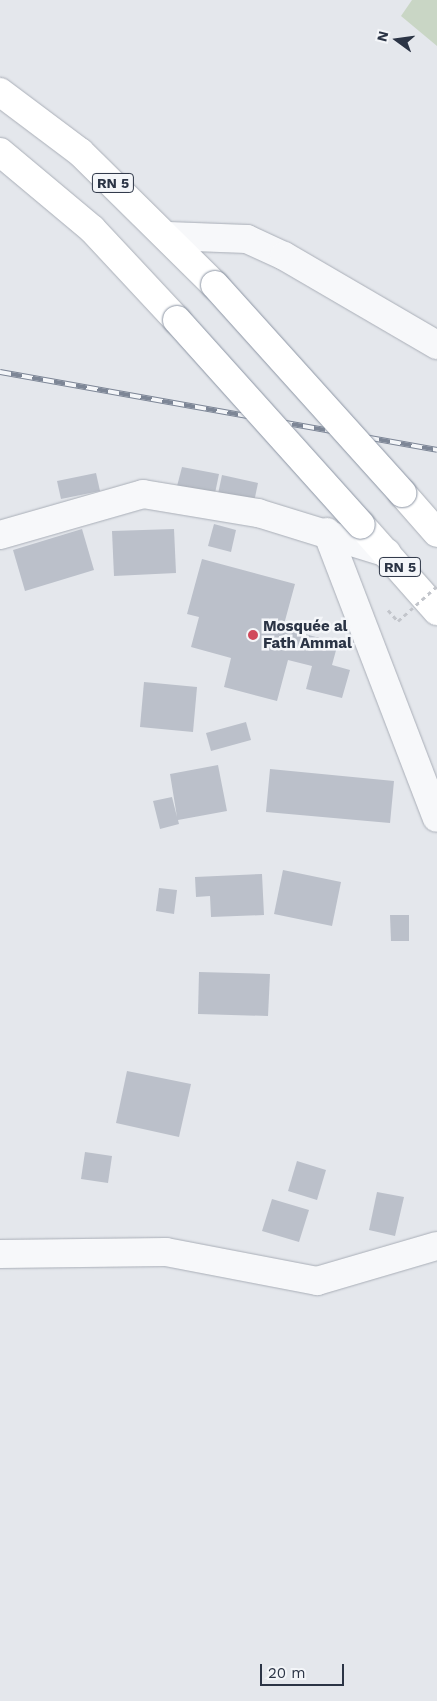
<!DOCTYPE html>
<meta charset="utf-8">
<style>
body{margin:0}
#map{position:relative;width:437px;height:1701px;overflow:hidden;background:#e4e7ec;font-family:"Work Sans",sans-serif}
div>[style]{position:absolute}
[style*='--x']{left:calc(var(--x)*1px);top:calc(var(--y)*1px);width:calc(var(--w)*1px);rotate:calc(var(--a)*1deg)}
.green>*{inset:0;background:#c9d6c5}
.building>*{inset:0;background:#bbc0ca}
.path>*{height:3px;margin-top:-1.5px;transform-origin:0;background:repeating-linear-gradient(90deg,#c2c5cb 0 4px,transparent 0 8px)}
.roads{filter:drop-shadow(0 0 1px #a9aeb7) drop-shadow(0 0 1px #a9aeb7)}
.minor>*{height:28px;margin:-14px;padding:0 14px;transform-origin:14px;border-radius:14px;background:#f7f8fa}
.highway>*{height:28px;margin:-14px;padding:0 14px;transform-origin:14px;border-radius:14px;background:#fff}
.rail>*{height:5.5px;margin-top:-2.75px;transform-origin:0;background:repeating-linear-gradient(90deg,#f4f6f9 0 11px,#7d8696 0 22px);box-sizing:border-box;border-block:1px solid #7d8696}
.path-bridge>*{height:3px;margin-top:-1.5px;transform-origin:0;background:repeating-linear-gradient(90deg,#c2c5cb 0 4px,transparent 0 8px)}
.bridges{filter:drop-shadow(0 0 1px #8b94a3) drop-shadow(0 0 1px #8b94a3)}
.highway-bridge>*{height:28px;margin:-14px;padding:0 14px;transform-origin:14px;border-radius:14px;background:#fff}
.dots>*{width:14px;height:14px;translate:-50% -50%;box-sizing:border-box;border:2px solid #f4f6f9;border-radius:50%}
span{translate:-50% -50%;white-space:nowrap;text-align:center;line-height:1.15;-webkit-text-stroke:5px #f4f6f9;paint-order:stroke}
.shield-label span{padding:1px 4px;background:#f4f6f9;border:1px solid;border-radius:4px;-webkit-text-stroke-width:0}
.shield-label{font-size:14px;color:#2b3445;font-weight:700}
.poi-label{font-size:15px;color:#2b3445;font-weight:700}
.left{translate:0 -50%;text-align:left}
.north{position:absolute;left:372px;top:15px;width:50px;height:50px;-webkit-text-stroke:4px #f4f6f9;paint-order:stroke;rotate:284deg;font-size:14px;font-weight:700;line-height:20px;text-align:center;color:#2b3445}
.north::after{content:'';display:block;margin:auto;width:18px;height:22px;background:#2b3445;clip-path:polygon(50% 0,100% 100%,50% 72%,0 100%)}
.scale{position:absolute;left:260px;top:1664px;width:84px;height:22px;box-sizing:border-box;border:2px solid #2b3445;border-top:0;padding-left:6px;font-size:15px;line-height:18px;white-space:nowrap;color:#2b3445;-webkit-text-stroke:4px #f4f6f9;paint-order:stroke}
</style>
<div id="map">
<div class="green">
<i style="clip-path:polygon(412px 0,437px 0,437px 46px,401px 16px)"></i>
</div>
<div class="building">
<i style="clip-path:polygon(182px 467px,219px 474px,214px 498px,176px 490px)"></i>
<i style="clip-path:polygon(96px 473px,100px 491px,61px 499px,57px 481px)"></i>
<i style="clip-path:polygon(222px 475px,258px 483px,254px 502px,218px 494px)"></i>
<i style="clip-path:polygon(214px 524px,236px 530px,231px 552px,208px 546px)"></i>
<i style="clip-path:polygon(82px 529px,94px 570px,25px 591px,13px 550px)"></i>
<i style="clip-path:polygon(174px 529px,176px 573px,114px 576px,112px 531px)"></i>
<i style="clip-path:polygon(202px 559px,295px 584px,283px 628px,338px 643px,332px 665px,350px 670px,342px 698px,306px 689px,312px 666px,288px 660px,277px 701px,224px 687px,231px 658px,191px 647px,199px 617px,187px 614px)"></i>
<i style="clip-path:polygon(144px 682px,197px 687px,193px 732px,140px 727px)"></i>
<i style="clip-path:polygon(246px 722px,251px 740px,211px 751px,206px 733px)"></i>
<i style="clip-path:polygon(218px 765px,227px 811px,178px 820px,179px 824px,160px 829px,153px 801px,172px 797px,177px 817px,170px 774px)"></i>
<i style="clip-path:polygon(270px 769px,394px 781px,390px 823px,266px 812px)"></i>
<i style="clip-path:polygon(283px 870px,341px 882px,332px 926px,274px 914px)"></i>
<i style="clip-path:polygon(262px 874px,264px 915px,211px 917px,210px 896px,196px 897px,195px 877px)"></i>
<i style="clip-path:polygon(159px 888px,177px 890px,174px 914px,156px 911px)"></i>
<i style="clip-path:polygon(390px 915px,409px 915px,409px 941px,391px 941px)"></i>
<i style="clip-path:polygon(199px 972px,270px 974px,268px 1016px,198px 1014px)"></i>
<i style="clip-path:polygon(127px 1071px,191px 1084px,179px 1137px,116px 1123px)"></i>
<i style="clip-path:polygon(85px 1152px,112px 1156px,108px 1183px,81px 1179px)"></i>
<i style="clip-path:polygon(297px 1161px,326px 1170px,317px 1200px,288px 1191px)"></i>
<i style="clip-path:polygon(377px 1192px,404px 1197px,395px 1236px,369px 1230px)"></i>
<i style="clip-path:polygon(272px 1199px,309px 1210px,299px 1242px,262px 1231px)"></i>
</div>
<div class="path">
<i style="--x:388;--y:610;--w:15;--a:48"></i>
</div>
<div class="roads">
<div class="minor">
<i style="--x:168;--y:236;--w:79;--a:2.2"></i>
<i style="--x:247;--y:239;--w:41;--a:24.7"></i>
<i style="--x:284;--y:256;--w:177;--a:30.2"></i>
<i style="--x:327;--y:532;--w:306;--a:69"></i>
<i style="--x:0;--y:535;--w:149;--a:-16"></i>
<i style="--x:143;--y:494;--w:117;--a:9.4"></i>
<i style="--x:258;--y:513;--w:135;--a:17.2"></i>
<i style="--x:0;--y:1254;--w:166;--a:-0.7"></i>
<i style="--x:166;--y:1252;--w:154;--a:10.9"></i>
<i style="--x:317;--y:1281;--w:125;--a:-16.3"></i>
</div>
<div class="highway">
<i style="--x:0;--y:92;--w:100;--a:36.9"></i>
<i style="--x:80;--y:152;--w:190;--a:44.6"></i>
<i style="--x:0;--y:152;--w:120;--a:39.9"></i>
<i style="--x:92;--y:229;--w:125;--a:47"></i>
<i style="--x:402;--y:493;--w:53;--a:48.8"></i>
<i style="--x:361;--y:525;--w:115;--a:48.5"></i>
</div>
</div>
<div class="rail">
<i style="--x:0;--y:372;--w:444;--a:10.1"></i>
</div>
<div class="path-bridge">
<i style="--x:398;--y:621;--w:52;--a:-41.9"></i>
</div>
<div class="bridges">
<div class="highway-bridge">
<i style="--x:215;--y:285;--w:280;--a:48"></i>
<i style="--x:177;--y:320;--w:275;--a:48.1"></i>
</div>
</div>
<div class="dots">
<i style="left:253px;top:635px;background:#d1495b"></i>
</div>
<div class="shield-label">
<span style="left:113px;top:183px">RN 5</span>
<span style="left:400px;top:567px">RN 5</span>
</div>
<div class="poi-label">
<span class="left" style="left:263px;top:635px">Mosquée al<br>Fath Ammal</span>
</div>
<div class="north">N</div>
<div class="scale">20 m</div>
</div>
